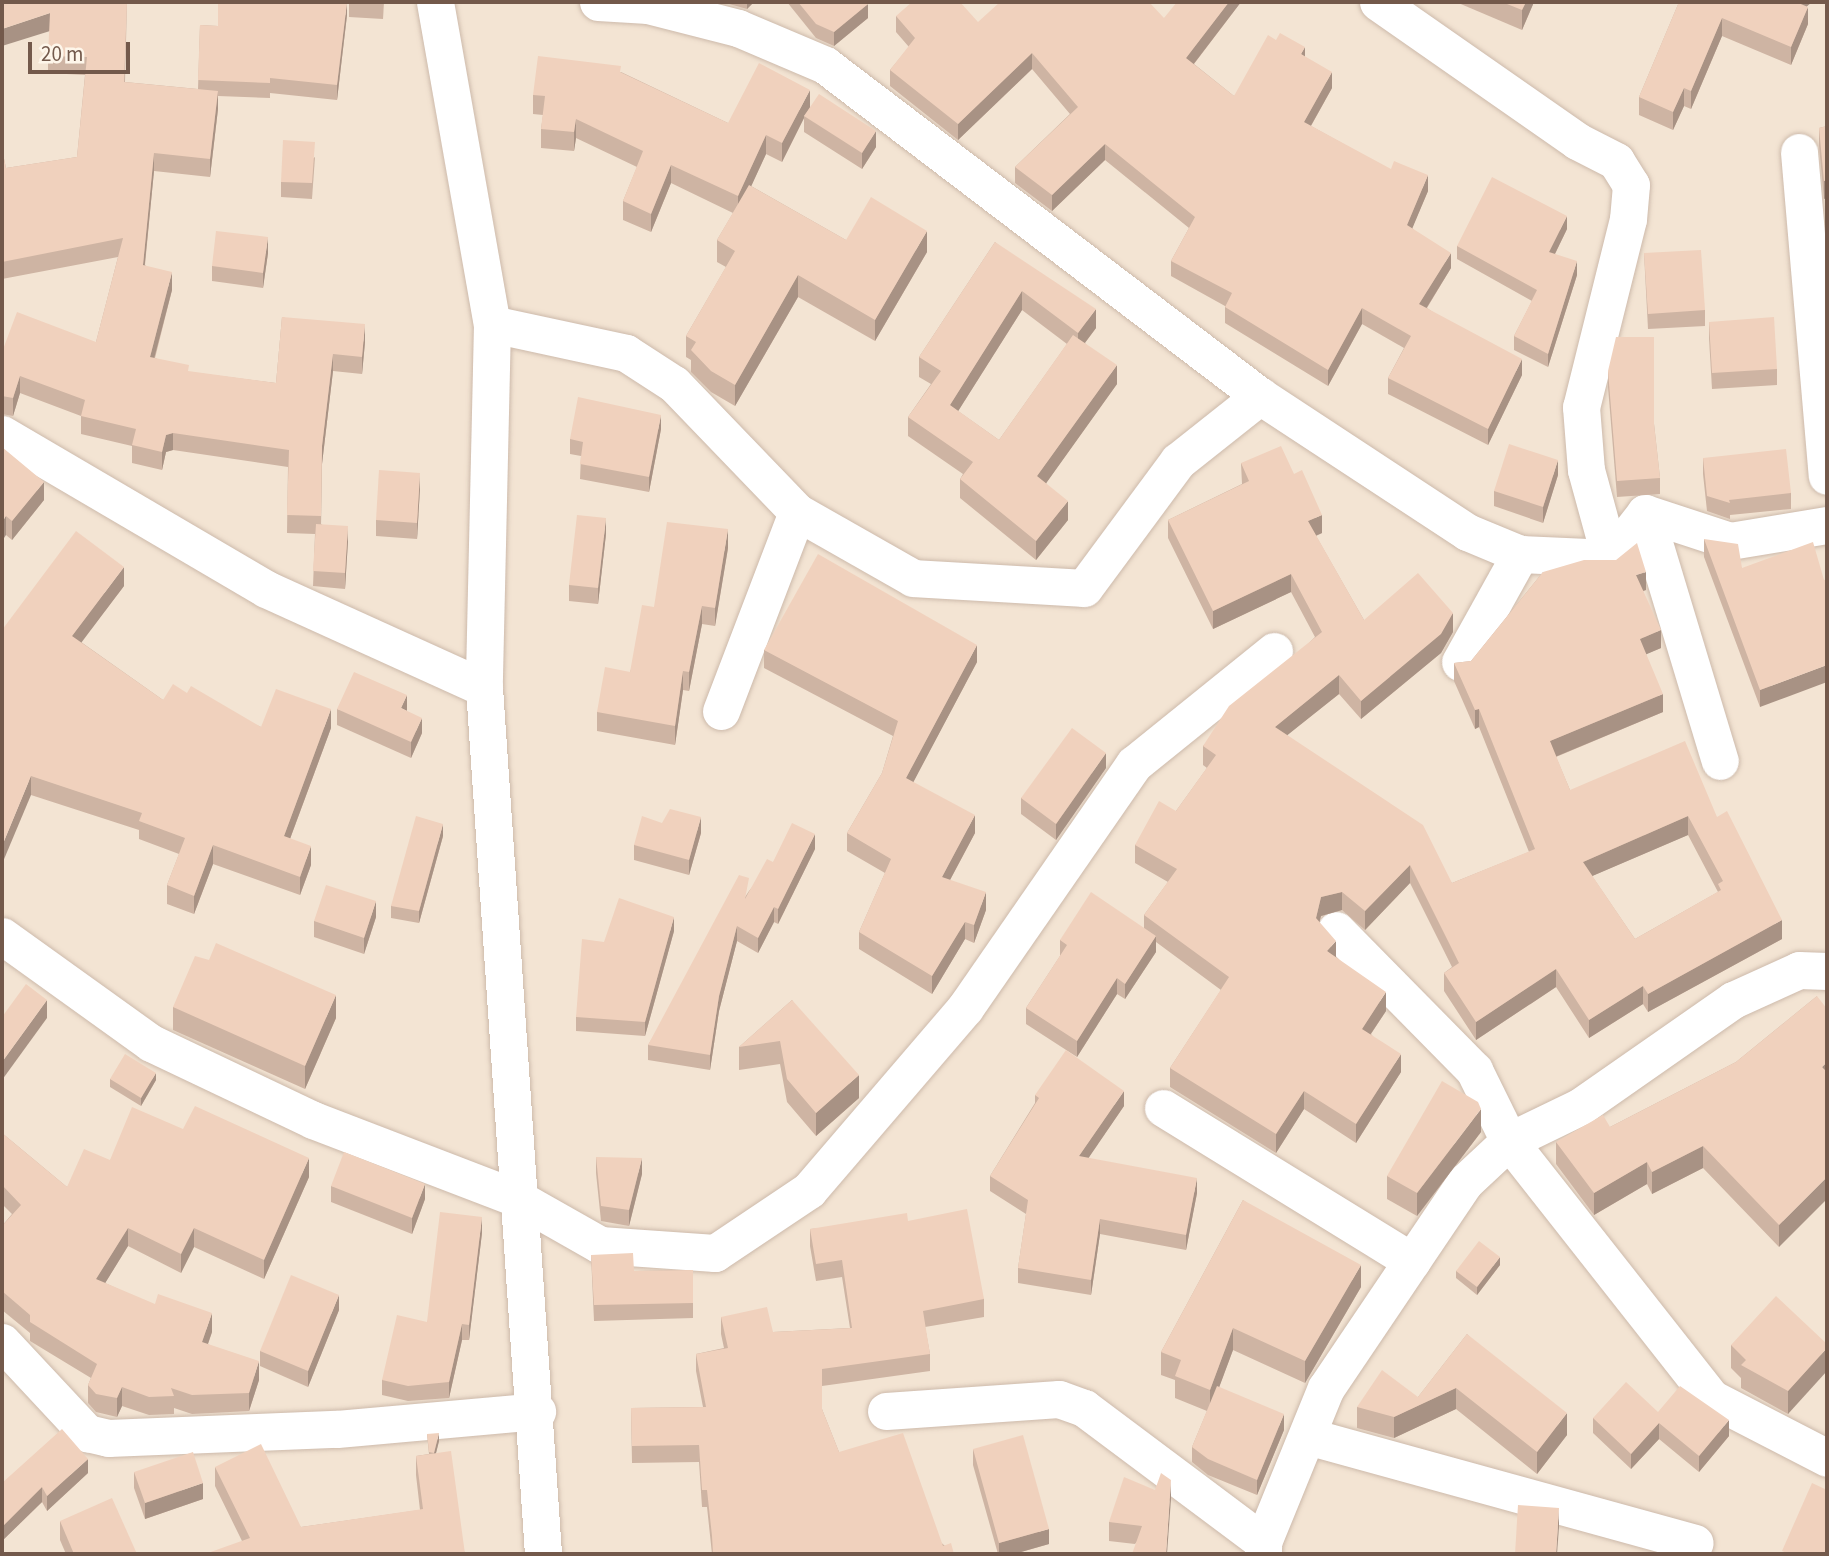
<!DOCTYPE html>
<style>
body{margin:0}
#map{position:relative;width:1829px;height:1556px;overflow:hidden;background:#fcf2e4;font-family:"Source Sans 3",sans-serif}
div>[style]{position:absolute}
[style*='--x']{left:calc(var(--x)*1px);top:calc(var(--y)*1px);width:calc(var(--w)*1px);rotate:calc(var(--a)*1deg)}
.residential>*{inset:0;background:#f3e4d3}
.roads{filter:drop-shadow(0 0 2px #cdbaab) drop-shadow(0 0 2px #cdbaab)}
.minor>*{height:37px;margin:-18.5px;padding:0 18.5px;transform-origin:18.5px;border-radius:18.5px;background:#fff}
.wall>*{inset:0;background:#ceb4a3}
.shaded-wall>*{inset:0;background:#a89284}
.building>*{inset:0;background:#f0d1bd}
span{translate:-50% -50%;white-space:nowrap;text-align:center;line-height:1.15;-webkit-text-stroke:6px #fef6ea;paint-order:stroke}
.frame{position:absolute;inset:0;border:4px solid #73594b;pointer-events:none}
.scale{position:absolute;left:28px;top:42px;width:102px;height:32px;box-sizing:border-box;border:4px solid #73594b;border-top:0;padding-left:9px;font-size:21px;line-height:24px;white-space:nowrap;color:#73594b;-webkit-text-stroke:5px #fef6ea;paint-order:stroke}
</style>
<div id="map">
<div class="residential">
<i style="clip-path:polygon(2px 2px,1827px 2px,1827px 1554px,2px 1554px)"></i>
</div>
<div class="roads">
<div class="minor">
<i style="--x:435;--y:2;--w:327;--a:80"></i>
<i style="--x:492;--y:324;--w:364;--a:91.3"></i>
<i style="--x:484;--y:688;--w:868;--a:86.1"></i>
<i style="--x:598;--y:2;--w:50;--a:3.4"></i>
<i style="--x:648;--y:5;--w:93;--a:14.3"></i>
<i style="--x:738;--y:28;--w:95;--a:23"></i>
<i style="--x:825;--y:65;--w:547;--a:37.27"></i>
<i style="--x:1260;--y:396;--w:248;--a:33.3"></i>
<i style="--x:1467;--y:532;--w:57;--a:22.5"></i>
<i style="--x:1520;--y:554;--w:90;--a:2.5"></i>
<i style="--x:1610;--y:558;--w:57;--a:-52.1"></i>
<i style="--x:1645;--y:513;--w:89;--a:18.2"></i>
<i style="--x:1730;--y:541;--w:98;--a:-9.4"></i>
<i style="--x:1378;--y:2;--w:243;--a:34.9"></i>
<i style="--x:1577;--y:141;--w:44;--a:27.1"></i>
<i style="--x:1616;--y:161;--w:28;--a:58"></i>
<i style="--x:1631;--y:185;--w:34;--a:95"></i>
<i style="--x:1628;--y:219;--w:194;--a:104"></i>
<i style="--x:1581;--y:407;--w:63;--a:85.5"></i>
<i style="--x:1586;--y:470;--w:91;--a:74.7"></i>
<i style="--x:1799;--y:152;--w:325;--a:85.1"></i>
<i style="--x:492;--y:324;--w:137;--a:12.2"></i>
<i style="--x:626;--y:353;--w:57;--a:32.9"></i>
<i style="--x:674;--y:384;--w:178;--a:46.1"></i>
<i style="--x:797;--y:512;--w:213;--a:110.9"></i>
<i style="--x:2;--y:434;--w:306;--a:30.4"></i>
<i style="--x:266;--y:589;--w:239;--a:24.4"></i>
<i style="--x:797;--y:512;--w:133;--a:29.6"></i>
<i style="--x:913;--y:578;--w:171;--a:3.3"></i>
<i style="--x:1084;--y:588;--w:158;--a:-53.5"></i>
<i style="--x:1178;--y:461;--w:105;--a:-38.4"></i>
<i style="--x:1645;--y:513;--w:259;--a:73.2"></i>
<i style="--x:1460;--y:662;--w:124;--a:-60.9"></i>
<i style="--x:1336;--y:930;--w:197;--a:45.4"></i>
<i style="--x:1474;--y:1070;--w:79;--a:63.8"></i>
<i style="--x:1509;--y:1141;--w:327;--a:51.8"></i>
<i style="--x:1711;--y:1398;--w:131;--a:27.3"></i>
<i style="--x:2;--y:936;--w:183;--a:35.7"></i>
<i style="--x:151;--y:1043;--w:179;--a:25.4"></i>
<i style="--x:313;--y:1120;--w:221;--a:21"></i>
<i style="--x:519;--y:1199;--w:93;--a:29.6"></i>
<i style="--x:600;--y:1245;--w:115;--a:4"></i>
<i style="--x:715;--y:1253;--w:113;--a:-33.8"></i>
<i style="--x:809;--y:1190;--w:240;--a:-49.4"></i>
<i style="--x:965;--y:1008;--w:297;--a:-55.3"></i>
<i style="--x:1134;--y:764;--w:180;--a:-38.9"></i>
<i style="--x:1163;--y:1108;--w:292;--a:31.6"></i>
<i style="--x:2;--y:1342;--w:125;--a:47"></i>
<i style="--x:87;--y:1433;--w:22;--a:13"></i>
<i style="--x:108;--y:1438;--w:229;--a:-2.3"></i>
<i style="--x:337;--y:1429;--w:201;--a:-5.1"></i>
<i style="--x:886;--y:1411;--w:173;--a:-4"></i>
<i style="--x:1059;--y:1399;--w:27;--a:20"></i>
<i style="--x:1084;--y:1408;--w:224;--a:36.8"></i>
<i style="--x:1307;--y:1436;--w:402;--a:15.4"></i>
<i style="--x:1263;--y:1554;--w:12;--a:-90"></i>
<i style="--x:1263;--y:1542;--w:166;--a:-67.8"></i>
<i style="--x:1326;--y:1388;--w:249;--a:-56"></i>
<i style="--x:1465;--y:1182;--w:60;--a:-43"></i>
<i style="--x:1509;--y:1141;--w:80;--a:-25.9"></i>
<i style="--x:1581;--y:1106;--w:185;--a:-34.9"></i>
<i style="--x:1733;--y:1000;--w:72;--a:-24.4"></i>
<i style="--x:1799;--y:970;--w:28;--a:2"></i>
</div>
</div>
<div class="wall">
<i style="clip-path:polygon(127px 2px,125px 82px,198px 89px,200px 25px,218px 26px,347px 15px,337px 100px,270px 93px,270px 98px,218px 96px,218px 109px,210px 177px,154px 171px,145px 265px,172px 290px,155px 358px,189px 372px,276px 383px,282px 317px,365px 342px,362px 374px,333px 371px,322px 464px,321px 524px,348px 541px,345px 589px,313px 586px,315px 534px,287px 533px,288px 467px,173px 450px,166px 452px,162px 470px,132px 463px,132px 446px,81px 434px,81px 416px,20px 393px,13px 416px,2px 414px,2px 352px,96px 342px,118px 257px,2px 279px,2px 149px,6px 168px,77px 157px,85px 75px,48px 73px,48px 56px)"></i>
<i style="clip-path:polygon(349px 2px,384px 2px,383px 19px,349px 17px)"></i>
<i style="clip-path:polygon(722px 2px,754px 2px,747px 9px)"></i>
<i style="clip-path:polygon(787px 2px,866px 2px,868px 18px,834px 46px,816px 38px)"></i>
<i style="clip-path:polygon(1241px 2px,1194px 64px,1234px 96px,1305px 57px,1332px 88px,1311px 126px,1428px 191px,1412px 228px,1451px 268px,1427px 308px,1522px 375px,1488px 445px,1388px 394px,1388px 378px,1404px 348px,1362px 324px,1328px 386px,1225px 323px,1225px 306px,1171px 276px,1171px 261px,1189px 228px,1105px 160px,1052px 211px,1015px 183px,1015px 167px,1070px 114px,1032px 69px,958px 140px,890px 86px,890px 70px,909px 47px,896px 32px,896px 16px,978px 22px,1164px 18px)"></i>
<i style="clip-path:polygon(1456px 2px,1534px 2px,1522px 30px)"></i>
<i style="clip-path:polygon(1679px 2px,1812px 2px,1807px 6px,1808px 24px,1791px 65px,1722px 36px,1691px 109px,1684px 106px,1673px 130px,1639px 115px,1639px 97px)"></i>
<i style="clip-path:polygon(621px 72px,728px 123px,810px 108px,876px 147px,862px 169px,804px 132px,804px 118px,782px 162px,766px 154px,751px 186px,846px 240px,927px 252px,875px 341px,798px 297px,735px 406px,711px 392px,691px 372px,691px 360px,686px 357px,686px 336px,726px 267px,717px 262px,717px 240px,733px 213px,671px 183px,651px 232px,623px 220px,623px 201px,637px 167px,576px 138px,574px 151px,541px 148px,541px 129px,543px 115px,533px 114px,533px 95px)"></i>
<i style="clip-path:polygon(1827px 126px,1824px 199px,1819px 146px,1819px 128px)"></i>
<i style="clip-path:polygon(315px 157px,312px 199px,281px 197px,281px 182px)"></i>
<i style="clip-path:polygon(1567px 229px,1555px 254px,1577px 275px,1548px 367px,1514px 350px,1514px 336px,1532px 301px,1457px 259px,1457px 246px)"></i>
<i style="clip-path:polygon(evenodd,995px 242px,1096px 328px,1085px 343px,1117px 384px,1046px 483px,1068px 520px,1036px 560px,960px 498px,960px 479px,963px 474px,908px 436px,908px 417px,931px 384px,919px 377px,919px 357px,995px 242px,1022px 310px,1067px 344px,999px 440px,958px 411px,1022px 310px)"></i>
<i style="clip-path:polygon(268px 253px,263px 288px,212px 281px,212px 266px)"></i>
<i style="clip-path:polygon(1644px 253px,1705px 310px,1705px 326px,1648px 329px)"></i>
<i style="clip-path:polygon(1709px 322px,1777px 369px,1777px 385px,1712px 389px,1709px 338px)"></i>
<i style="clip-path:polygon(1608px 371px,1654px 424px,1660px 478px,1660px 494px,1617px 497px,1608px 387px)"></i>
<i style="clip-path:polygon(661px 429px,649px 492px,580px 479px,581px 456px,570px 454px,570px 439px)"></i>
<i style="clip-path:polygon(2px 447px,44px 500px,12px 540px,6px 535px)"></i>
<i style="clip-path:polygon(1703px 458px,1791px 493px,1791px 509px,1730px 515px,1730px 519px,1707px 511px,1703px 474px)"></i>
<i style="clip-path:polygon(evenodd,1241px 463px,1294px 474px,1322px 533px,1316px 536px,1364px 620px,1453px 632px,1441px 653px,1361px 719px,1339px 694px,1287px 735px,1452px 883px,1529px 852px,1479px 727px,1475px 729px,1454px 681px,1454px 663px,1471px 661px,1543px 572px,1646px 590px,1643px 591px,1661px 648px,1646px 654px,1663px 712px,1556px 757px,1570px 790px,1717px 817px,1782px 939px,1648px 1012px,1643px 1004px,1589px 1038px,1556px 987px,1476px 1040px,1444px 991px,1444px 973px,1452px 967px,1410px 883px,1365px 930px,1342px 910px,1321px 916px,1319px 922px,1336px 957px,1386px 1011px,1371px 1034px,1401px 1072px,1356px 1143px,1304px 1109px,1276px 1153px,1170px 1087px,1170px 1068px,1221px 990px,1156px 942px,1156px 952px,1125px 999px,1117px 994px,1077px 1057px,1026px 1024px,1026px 1008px,1060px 956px,1060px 940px,1144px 928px,1144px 915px,1168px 882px,1135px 863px,1135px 845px,1176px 811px,1207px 768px,1203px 765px,1203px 746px,1315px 637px,1291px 592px,1213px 629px,1168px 538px,1168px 520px,1242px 484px,1241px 463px,1688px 835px,1718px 892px,1635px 939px,1592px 876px,1688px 835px)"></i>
<i style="clip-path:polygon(1558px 475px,1543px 523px,1494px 506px,1494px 491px)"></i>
<i style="clip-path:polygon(420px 488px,417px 539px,376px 536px,376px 520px)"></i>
<i style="clip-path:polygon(606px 534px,598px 604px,569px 601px,569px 585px)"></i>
<i style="clip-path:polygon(1704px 539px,1742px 568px,1824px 580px,1760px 707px,1704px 557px)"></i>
<i style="clip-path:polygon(728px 548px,715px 626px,702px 624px,689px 691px,683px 690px,675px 745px,597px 731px,597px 712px,630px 672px,654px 607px)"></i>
<i style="clip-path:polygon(124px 586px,81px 642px,163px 700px,187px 693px,261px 727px,331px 728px,290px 839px,311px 865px,300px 895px,213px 864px,194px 914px,167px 904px,167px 885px,179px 854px,139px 839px,139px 830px,31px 795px,2px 630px)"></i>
<i style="clip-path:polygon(764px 650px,977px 662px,913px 782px,975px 833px,950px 880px,986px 910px,974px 943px,965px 939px,932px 994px,859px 949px,859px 932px,885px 873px,847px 851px,847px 833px,882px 773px,893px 736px,764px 668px)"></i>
<i style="clip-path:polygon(337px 709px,422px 733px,411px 758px,337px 725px)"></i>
<i style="clip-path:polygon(1106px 768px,1056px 840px,1021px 814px,1021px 798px)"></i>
<i style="clip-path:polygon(662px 823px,701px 833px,689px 875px,634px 860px,634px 845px)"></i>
<i style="clip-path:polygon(443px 836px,419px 923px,391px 918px,391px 906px)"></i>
<i style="clip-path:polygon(815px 849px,778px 924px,774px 922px,758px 953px,737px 941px,719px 1011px,710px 1070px,648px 1060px,648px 1045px,749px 891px,773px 862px)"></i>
<i style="clip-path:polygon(376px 917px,364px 954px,314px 937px,314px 921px)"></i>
<i style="clip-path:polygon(674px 931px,645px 1036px,576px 1031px,576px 1017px,604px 942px)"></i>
<i style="clip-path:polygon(1817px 996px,1779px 1247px,1703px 1168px,1652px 1194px,1647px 1184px,1594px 1215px,1556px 1164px,1556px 1142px,1610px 1127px,1736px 1062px)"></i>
<i style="clip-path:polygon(792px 1000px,859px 1098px,816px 1136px,787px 1102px,780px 1064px,739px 1070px,739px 1047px)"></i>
<i style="clip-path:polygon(173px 1007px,336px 1018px,305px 1089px,173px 1030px)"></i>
<i style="clip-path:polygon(110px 1079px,156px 1080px,141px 1106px,110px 1087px)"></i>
<i style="clip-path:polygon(1035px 1095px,1124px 1106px,1088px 1158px,1197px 1193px,1186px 1250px,1100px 1234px,1091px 1295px,1018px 1283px,1018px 1268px,1026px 1214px,990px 1191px,990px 1176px,1035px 1103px)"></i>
<i style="clip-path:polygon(183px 1129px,309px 1177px,264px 1279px,194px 1247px,181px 1273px,128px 1246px,105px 1283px,212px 1332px,208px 1344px,259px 1380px,249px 1411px,192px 1414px,174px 1408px,174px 1414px,149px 1415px,122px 1406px,117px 1417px,96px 1412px,88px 1403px,88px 1385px,91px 1378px,30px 1341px,30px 1333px,2px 1310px,2px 1226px,12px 1214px,2px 1204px,2px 1133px,67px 1187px,110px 1160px)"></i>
<i style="clip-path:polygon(1481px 1132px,1417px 1216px,1387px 1199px,1387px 1176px)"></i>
<i style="clip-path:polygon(596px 1157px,642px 1174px,629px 1226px,601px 1221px,596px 1173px)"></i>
<i style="clip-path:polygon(331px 1186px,425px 1199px,412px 1234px,331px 1202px)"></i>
<i style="clip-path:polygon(1243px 1200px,1361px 1287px,1305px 1383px,1233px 1350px,1219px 1387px,1284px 1430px,1257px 1495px,1208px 1475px,1192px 1462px,1192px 1447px,1207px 1411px,1175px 1398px,1175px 1380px,1161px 1375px,1161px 1352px)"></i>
<i style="clip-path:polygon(908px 1221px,984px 1299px,984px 1317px,925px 1327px,930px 1354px,930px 1371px,822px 1386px,822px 1409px,839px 1452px,954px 1554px,712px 1554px,707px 1507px,702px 1507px,699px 1462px,632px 1463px,631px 1408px,703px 1407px,696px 1371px,696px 1354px,724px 1348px,721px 1334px,721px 1317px,773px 1332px,850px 1328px,842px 1277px,816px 1281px,810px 1246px,810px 1229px)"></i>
<i style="clip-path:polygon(482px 1233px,469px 1340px,462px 1340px,449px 1398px,408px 1401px,382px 1395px,382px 1380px,427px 1322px)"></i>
<i style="clip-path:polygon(591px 1255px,634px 1271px,693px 1270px,693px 1318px,594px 1321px)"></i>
<i style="clip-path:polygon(1500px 1265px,1477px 1295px,1456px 1278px,1456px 1271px)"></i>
<i style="clip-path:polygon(339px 1310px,308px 1387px,260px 1366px,260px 1351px)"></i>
<i style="clip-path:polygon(1467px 1334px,1567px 1435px,1537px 1474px,1456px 1409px,1394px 1438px,1357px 1428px,1357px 1407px,1418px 1397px)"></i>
<i style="clip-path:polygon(1827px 1344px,1788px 1414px,1741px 1388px,1741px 1378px,1731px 1368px,1731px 1345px)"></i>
<i style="clip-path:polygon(1658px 1412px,1729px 1436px,1699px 1472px,1659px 1439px,1631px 1469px,1593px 1433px,1593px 1418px)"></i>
<i style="clip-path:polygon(427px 1434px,439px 1441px,436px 1453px,465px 1554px,242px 1541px,215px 1486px,215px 1467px,301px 1527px,420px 1510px,416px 1475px,416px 1456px,429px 1454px)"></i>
<i style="clip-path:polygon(973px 1449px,1049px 1544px,1014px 1554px,998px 1554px,973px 1465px)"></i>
<i style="clip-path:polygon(134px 1472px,203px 1499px,145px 1519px,134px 1488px)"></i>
<i style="clip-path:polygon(88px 1473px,47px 1511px,42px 1502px,2px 1541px,2px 1483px)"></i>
<i style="clip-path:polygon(1155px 1490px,1171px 1499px,1135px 1544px,1109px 1541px,1109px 1522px)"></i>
<i style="clip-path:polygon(60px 1521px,137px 1554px,66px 1554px,60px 1540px)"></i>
</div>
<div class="shaded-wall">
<i style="clip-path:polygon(347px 2px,347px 15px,337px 100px,337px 85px)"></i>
<i style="clip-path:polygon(747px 2px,754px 2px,747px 9px)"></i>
<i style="clip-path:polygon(1229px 2px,1241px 2px,1186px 74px,1186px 58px)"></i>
<i style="clip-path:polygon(1526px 2px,1534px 2px,1522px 30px,1522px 10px)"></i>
<i style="clip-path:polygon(1793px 2px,1812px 2px,1793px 18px)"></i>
<i style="clip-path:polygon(868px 4px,868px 18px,834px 46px,834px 32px)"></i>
<i style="clip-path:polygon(1808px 7px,1808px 24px,1791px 65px,1791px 47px)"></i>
<i style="clip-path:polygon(50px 13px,50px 31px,2px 46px,2px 29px)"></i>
<i style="clip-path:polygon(1722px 18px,1722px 36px,1691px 109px,1691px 91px)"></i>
<i style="clip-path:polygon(1305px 47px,1305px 62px,1301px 54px)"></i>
<i style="clip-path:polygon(1032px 53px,1032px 69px,958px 140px,958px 124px)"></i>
<i style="clip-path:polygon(1332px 72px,1332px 88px,1304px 138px,1304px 122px)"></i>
<i style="clip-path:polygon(1684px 88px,1684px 106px,1673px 130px,1673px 112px)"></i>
<i style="clip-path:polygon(810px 90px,810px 108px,804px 116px,804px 118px,782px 162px,782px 143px)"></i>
<i style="clip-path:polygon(218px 91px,218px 109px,210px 177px,210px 159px)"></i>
<i style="clip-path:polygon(576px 119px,576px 138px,574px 151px,574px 132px)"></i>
<i style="clip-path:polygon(876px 131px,876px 147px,862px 169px,862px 153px)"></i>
<i style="clip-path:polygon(766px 135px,766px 154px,738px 215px,738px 196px)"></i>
<i style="clip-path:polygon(1105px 144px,1105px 160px,1052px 211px,1052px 195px)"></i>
<i style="clip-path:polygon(154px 153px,154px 171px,143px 282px,143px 265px)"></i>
<i style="clip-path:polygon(671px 165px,671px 183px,651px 232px,651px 214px)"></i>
<i style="clip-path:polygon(1428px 175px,1428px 191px,1407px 241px,1407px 225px)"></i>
<i style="clip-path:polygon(1827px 180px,1827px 198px,1824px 199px,1824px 181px)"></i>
<i style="clip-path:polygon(1567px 216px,1567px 229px,1549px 266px,1549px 252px)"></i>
<i style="clip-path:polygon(927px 231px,927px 252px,875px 341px,875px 320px)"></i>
<i style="clip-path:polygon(268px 237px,268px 253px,263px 288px,263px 273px)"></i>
<i style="clip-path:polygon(1451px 253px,1451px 268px,1419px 320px,1419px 304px)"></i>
<i style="clip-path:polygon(1577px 261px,1577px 275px,1548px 367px,1548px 354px)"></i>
<i style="clip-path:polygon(172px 272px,172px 290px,150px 374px,150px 357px)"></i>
<i style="clip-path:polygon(798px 275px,798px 297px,735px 406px,735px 385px)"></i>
<i style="clip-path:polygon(1022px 291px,1022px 310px,950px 424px,950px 405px)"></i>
<i style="clip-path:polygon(1362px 308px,1362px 324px,1328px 386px,1328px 370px)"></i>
<i style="clip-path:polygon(1096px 309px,1096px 328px,1078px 352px,1078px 333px)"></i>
<i style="clip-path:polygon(365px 324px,365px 342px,362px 374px,362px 357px)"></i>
<i style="clip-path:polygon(333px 354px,333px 371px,322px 464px,321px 534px,322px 446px)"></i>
<i style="clip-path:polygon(1522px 359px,1522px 375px,1488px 445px,1488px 429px)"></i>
<i style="clip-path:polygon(1117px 365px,1117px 384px,1037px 496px,1037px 476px)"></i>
<i style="clip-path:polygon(20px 376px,20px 393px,13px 416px,13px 398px)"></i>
<i style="clip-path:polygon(661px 415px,661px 429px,649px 492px,649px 477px)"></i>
<i style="clip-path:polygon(173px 433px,173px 450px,166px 452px,162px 470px,162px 452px,166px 435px)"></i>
<i style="clip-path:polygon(1558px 460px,1558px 475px,1543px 523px,1543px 507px)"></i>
<i style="clip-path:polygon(420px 473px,420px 488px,417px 539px,417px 523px)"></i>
<i style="clip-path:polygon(44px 482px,44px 500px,12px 540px,12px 521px)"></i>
<i style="clip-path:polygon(1068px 501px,1068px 520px,1036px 560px,1036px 541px)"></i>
<i style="clip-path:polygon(1322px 515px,1322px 533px,1308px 539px,1308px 521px)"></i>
<i style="clip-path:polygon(6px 516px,6px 535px,2px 541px,2px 522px)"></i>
<i style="clip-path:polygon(606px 518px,606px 534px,598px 604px,598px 588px)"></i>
<i style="clip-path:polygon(348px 526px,348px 541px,345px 589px,345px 573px)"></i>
<i style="clip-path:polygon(728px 529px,728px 548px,715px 626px,715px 608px)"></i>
<i style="clip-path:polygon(124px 567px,124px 586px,72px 655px,72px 636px)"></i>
<i style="clip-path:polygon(1646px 572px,1646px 590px,1636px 593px,1636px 575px)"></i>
<i style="clip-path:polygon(1291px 574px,1291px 592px,1213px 629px,1213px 611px)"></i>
<i style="clip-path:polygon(702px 606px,702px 624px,689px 691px,689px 672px)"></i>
<i style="clip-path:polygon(1453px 613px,1453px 632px,1441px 653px,1361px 719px,1361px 701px)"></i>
<i style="clip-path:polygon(1661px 630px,1661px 648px,1640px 657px,1640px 639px)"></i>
<i style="clip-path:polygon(977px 645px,977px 662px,906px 796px,906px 778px)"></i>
<i style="clip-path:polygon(1827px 665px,1827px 682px,1760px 707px,1760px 690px)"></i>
<i style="clip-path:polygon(683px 671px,683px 690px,675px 745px,675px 726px)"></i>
<i style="clip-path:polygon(1339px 675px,1339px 694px,1275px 745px,1275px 727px)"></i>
<i style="clip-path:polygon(1663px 694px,1663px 712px,1550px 759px,1550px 741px)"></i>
<i style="clip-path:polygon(407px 695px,407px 711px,401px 708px)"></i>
<i style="clip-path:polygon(331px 709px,331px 728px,284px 855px,284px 836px)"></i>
<i style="clip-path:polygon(1479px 709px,1479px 727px,1475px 729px,1475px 710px)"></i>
<i style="clip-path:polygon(422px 718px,422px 733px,411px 758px,411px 742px)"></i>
<i style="clip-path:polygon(1106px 753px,1106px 768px,1056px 840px,1056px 824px)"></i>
<i style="clip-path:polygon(31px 776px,31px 795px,2px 864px,2px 846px)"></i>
<i style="clip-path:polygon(975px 815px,975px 833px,942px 895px,942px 877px)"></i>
<i style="clip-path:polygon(1688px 816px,1688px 835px,1583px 880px,1583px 862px)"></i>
<i style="clip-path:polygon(701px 817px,701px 833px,689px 875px,689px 860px)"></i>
<i style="clip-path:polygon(443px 824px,443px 836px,419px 923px,419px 911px)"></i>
<i style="clip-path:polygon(815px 834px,815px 849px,778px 924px,778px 909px)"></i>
<i style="clip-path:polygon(213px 845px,213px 864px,194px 914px,194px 896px)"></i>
<i style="clip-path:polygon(311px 846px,311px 865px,300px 895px,300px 877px)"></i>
<i style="clip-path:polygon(1410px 865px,1410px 883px,1365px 930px,1365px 911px)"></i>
<i style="clip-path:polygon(986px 892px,986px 910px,974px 943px,974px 925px)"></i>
<i style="clip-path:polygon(1342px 892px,1342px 910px,1321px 916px,1316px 936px,1316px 918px,1321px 897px)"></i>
<i style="clip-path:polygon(376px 901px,376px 917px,364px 954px,364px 938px)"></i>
<i style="clip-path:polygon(774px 907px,774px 922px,758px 953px,758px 938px)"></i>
<i style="clip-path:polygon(674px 917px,674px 931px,645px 1036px,645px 1022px)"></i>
<i style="clip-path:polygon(1782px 920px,1782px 939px,1648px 1012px,1648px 994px)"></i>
<i style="clip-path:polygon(965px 922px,965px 939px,932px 994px,932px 976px)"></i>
<i style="clip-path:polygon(737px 926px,737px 941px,719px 1011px,710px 1070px,710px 1055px,719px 996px)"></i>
<i style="clip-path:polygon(1156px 936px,1156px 952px,1125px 999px,1125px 984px)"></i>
<i style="clip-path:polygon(1336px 941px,1336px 960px,1327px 951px)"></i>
<i style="clip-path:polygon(1556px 969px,1556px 987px,1476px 1040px,1476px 1022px)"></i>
<i style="clip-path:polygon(1117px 978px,1117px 994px,1077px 1057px,1077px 1041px)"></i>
<i style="clip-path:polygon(1643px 986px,1643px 1004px,1589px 1038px,1589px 1020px)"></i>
<i style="clip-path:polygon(1386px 992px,1386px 1011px,1362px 1047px,1362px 1029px)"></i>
<i style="clip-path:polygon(336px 995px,336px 1018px,305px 1089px,305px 1066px)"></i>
<i style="clip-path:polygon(47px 1000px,47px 1018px,2px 1080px,2px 1062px)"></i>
<i style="clip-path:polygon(1401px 1054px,1401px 1072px,1356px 1143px,1356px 1124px)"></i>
<i style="clip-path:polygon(1827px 1062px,1827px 1084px,1822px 1067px)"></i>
<i style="clip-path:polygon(156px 1073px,156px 1080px,141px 1106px,141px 1098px)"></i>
<i style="clip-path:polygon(859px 1075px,859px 1098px,816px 1136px,816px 1113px)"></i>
<i style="clip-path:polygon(1124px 1091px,1124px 1106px,1079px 1172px,1079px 1156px)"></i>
<i style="clip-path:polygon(1304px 1091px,1304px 1109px,1276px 1153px,1276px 1134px)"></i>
<i style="clip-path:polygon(1481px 1109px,1481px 1132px,1417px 1216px,1417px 1193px)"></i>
<i style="clip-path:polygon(1703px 1146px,1703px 1168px,1652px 1194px,1652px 1172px)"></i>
<i style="clip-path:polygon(309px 1158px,309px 1177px,264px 1279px,264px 1260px)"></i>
<i style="clip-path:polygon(642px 1158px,642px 1174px,629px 1226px,629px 1210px)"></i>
<i style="clip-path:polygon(1647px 1162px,1647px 1184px,1594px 1215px,1594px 1193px)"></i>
<i style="clip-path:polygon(1827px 1177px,1827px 1199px,1779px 1247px,1779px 1225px)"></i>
<i style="clip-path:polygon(1197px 1178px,1197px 1193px,1186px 1250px,1186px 1235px)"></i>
<i style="clip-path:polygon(425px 1184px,425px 1199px,412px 1234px,412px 1218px)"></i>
<i style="clip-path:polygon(482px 1217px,482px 1233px,469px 1340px,469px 1325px)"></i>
<i style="clip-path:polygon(1100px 1219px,1100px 1234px,1091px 1295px,1091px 1280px)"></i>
<i style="clip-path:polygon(128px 1228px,128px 1246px,96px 1298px,96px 1279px)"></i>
<i style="clip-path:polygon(194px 1228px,194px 1247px,181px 1273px,181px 1254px)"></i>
<i style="clip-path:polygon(1500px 1257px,1500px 1265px,1477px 1295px,1477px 1287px)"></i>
<i style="clip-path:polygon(1361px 1265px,1361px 1287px,1305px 1383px,1305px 1361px)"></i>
<i style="clip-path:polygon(339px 1295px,339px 1310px,308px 1387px,308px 1371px)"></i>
<i style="clip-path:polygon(212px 1313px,212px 1332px,202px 1361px,202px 1342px)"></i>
<i style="clip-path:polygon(462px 1324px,462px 1340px,449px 1398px,449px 1382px)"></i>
<i style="clip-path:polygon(1233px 1328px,1233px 1350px,1210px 1412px,1210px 1390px)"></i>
<i style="clip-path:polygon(1827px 1348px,1827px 1371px,1788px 1414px,1788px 1391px)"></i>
<i style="clip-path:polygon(259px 1361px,259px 1380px,249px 1411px,249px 1393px)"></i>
<i style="clip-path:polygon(122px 1387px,122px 1406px,117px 1417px,117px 1398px)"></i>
<i style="clip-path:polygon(1456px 1388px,1456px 1409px,1394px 1438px,1394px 1417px)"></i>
<i style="clip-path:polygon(1567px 1413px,1567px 1435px,1537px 1474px,1537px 1452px)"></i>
<i style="clip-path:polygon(1284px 1414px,1284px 1430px,1257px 1495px,1257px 1480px)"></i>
<i style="clip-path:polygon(1729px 1420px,1729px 1436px,1699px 1472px,1699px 1456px)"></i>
<i style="clip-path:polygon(1659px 1423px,1659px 1439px,1631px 1469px,1631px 1454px)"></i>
<i style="clip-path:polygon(439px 1433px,439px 1441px,434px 1461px,434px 1453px)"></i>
<i style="clip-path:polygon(88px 1459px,88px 1473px,47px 1511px,47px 1496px)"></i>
<i style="clip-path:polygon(1171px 1480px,1171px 1499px,1167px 1554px,1166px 1554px)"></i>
<i style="clip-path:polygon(203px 1483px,203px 1499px,145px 1519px,145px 1503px)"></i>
<i style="clip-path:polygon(42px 1487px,42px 1502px,2px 1541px,2px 1527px)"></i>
<i style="clip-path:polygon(1559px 1508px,1559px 1527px,1557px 1554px,1556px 1554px)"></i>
<i style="clip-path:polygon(1049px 1529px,1049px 1544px,1014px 1554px,999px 1554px,999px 1543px)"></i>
</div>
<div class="building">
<i style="clip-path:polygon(2px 2px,127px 2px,124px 82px,218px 91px,210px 159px,154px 153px,143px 265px,172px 272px,150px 357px,189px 365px,188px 371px,276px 383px,282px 317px,365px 324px,362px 357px,333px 354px,322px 446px,321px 516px,287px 515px,289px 450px,173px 433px,166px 435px,162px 452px,132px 445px,136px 429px,81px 416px,85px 400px,20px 376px,13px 398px,2px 396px,2px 352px,17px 312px,96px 342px,123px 238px,2px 262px,2px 149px,6px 168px,77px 157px,87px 57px,48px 56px,50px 13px,2px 29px)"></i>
<i style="clip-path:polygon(218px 2px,347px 2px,337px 85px,270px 78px,270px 83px,198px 80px,200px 25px,218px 26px)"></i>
<i style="clip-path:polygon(359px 2px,383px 2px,383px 3px)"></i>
<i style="clip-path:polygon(798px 2px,866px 2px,868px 4px,834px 32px,816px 24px)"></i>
<i style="clip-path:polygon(912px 2px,960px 2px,978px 22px,1000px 2px,1149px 2px,1164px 18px,1177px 2px,1229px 2px,1186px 58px,1234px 96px,1268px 35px,1276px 40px,1280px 33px,1305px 47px,1301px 54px,1332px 72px,1304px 122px,1391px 169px,1394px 161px,1428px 175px,1407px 225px,1451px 253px,1419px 304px,1522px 359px,1488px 429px,1388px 378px,1411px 336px,1362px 308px,1328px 370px,1225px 307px,1232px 293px,1171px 261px,1195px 217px,1105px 144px,1052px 195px,1015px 167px,1078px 107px,1032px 53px,958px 124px,890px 70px,915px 38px,896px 16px)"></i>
<i style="clip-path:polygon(1502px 2px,1526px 2px,1522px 10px)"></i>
<i style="clip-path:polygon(1679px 2px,1796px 2px,1808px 7px,1791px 47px,1722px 18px,1691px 91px,1684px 88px,1673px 112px,1639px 97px)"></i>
<i style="clip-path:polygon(538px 56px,621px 66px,620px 72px,728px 123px,759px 63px,810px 90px,782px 143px,766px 135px,738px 196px,671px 165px,651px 214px,623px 201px,643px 151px,576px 119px,574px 132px,541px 129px,545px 96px,533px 95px)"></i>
<i style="clip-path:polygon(819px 94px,876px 131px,862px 153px,804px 116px)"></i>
<i style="clip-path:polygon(1827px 126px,1827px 180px,1824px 181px,1819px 128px)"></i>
<i style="clip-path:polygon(283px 140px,315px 142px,312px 183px,281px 182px)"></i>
<i style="clip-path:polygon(1492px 177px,1567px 216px,1549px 252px,1577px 261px,1548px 354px,1514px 336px,1537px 290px,1457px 246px)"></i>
<i style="clip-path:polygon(749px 185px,846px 240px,871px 197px,927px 231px,875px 320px,798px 275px,735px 385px,711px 371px,691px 350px,696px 342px,686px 336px,735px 251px,717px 240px)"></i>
<i style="clip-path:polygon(216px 231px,268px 237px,263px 273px,212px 266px)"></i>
<i style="clip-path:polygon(995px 242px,1096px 309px,1078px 333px,1022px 291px,950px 405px,999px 440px,1073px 335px,1117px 365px,1037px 476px,1068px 501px,1036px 541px,960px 479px,973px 462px,908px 417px,941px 371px,919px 357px)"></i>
<i style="clip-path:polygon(1701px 250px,1705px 310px,1648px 314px,1644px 253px)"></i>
<i style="clip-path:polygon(1774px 317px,1777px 369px,1712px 373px,1709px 322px)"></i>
<i style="clip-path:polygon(1616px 337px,1654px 337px,1654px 424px,1660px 478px,1617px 481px,1608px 371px)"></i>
<i style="clip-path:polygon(578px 397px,661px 415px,649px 477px,580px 464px,583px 442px,570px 439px)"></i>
<i style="clip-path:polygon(1509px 444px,1558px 460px,1543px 507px,1494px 491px)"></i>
<i style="clip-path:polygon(evenodd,1281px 446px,1294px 474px,1302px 470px,1322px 515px,1308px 521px,1364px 620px,1418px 573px,1453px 613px,1441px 634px,1361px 701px,1339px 675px,1275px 727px,1423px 825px,1452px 883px,1535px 849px,1479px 709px,1475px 710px,1454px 663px,1471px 661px,1543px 572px,1584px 560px,1616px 560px,1637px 543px,1646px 572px,1636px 575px,1661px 630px,1640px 639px,1663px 694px,1550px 741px,1570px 790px,1685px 741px,1717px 817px,1727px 811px,1782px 920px,1648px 994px,1643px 986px,1589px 1020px,1556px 969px,1476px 1022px,1444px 973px,1459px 963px,1410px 865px,1365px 911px,1342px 892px,1321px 897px,1316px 918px,1336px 941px,1327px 951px,1386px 992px,1362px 1029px,1401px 1054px,1356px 1124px,1304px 1091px,1276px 1134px,1170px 1068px,1229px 977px,1144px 915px,1177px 869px,1135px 845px,1159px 801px,1176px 811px,1216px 755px,1203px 746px,1229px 706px,1322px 632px,1291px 574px,1213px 611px,1168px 520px,1249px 481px,1241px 463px,1281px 446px,1688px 816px,1723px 881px,1718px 884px,1721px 890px,1635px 939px,1583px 862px,1688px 816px)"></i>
<i style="clip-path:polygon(2px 447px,44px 482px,12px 521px,6px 516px,2px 522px)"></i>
<i style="clip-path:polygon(1786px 449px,1791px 493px,1729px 500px,1730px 503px,1707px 496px,1703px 458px)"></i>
<i style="clip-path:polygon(379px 470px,420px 473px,417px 523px,376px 520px)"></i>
<i style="clip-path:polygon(577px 515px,606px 518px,598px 588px,569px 585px)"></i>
<i style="clip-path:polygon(667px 522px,728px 529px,715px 608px,702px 606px,689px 672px,683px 671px,675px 726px,597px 712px,605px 667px,630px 672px,642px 605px,654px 607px)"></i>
<i style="clip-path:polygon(316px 524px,348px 526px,345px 573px,313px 571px)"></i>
<i style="clip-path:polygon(76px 531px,124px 567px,72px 636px,163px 700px,173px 684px,187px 693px,191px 686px,261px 727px,276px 689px,331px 709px,284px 836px,311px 846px,300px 877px,213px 845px,194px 896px,167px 885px,185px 838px,139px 821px,142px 813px,31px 776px,2px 846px,2px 630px)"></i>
<i style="clip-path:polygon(1704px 539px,1738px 544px,1742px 568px,1813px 542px,1824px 580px,1827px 579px,1827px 665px,1760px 690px)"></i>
<i style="clip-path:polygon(818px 554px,977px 645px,906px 778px,975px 815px,942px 877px,986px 892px,974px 925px,965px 922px,932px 976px,859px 932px,891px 859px,847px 833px,882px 773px,898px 721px,764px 650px)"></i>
<i style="clip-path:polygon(354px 672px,407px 695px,401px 708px,422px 718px,411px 742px,337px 709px)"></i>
<i style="clip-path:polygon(1072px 728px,1106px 753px,1056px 824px,1021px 798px)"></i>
<i style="clip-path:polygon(670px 809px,701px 817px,689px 860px,634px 845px,642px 816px,662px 823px)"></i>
<i style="clip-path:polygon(416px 816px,443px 824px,419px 911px,391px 906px)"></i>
<i style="clip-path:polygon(792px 823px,815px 834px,778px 909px,774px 907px,758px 938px,737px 926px,719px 996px,710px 1055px,648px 1045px,739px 875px,749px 878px,745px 899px,767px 859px,773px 862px)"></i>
<i style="clip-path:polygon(326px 885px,376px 901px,364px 938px,314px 921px)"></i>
<i style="clip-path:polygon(1091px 892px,1156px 936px,1125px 984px,1117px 978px,1077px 1041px,1026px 1008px,1067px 945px,1060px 940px)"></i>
<i style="clip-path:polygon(619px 898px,674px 917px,645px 1022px,576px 1017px,582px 939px,604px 942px)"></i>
<i style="clip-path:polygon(216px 943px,336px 995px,305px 1066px,173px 1007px,195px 956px,209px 960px)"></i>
<i style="clip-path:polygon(26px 984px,47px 1000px,2px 1062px,2px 1017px)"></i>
<i style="clip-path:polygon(1817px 996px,1827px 1009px,1827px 1062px,1822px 1067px,1827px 1072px,1827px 1177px,1779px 1225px,1703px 1146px,1652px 1172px,1647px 1162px,1594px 1193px,1556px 1142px,1603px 1115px,1610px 1127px,1736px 1062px)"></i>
<i style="clip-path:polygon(792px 1000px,859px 1075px,816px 1113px,787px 1079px,780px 1041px,739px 1047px)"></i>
<i style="clip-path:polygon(1066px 1050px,1124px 1091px,1079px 1156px,1197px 1178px,1186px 1235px,1100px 1219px,1091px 1280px,1018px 1268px,1028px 1200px,990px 1176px,1039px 1098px,1035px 1095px)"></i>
<i style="clip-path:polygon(125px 1054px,156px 1073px,141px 1098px,110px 1079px)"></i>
<i style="clip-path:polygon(1442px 1081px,1478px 1102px,1481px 1109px,1417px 1193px,1387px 1176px)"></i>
<i style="clip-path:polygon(195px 1106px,309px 1158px,264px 1260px,194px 1228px,181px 1254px,128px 1228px,96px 1279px,155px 1304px,158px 1294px,212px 1313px,202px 1342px,259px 1361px,249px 1393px,192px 1395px,171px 1388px,174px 1396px,149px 1397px,122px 1387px,117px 1398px,96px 1394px,88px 1385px,97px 1364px,30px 1322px,30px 1315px,2px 1291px,2px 1226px,21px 1205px,2px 1185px,2px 1133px,67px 1187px,84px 1149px,110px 1160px,132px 1107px,183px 1129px)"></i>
<i style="clip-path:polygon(344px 1152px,425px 1184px,412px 1218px,331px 1186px)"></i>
<i style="clip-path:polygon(596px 1157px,642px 1158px,629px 1210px,601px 1206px)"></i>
<i style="clip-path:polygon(1243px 1200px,1361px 1265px,1305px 1361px,1233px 1328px,1210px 1390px,1175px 1376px,1181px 1360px,1161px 1352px)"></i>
<i style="clip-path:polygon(967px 1209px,984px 1299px,923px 1311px,930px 1354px,822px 1369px,822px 1409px,839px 1452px,903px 1433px,943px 1546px,951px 1543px,954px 1554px,713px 1554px,712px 1536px,707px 1490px,702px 1490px,699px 1445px,632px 1446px,631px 1408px,706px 1407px,696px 1354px,728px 1348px,721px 1317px,767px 1307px,773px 1332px,852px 1328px,842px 1260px,816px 1264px,810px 1229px,907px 1213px,908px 1221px)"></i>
<i style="clip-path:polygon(440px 1212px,482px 1217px,469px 1325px,462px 1324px,449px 1382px,408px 1386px,382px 1380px,397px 1315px,427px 1322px)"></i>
<i style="clip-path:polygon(1479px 1241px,1500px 1257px,1477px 1287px,1456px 1271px)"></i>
<i style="clip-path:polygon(633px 1253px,634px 1271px,693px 1270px,693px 1303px,594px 1305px,591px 1255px)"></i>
<i style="clip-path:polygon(291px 1275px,339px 1295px,308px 1371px,260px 1351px)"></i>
<i style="clip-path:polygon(1776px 1296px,1827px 1344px,1827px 1348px,1788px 1391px,1741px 1365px,1746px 1360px,1731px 1345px)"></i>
<i style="clip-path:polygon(1467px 1334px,1567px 1413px,1537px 1452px,1456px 1388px,1394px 1417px,1357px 1407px,1382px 1370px,1418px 1397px)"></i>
<i style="clip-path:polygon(1626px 1382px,1658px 1412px,1680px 1386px,1729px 1420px,1699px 1456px,1659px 1423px,1631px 1454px,1593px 1418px)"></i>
<i style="clip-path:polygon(1217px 1386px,1284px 1414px,1257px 1480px,1208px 1459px,1192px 1447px)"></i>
<i style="clip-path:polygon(62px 1429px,88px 1459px,47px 1496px,42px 1487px,2px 1527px,2px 1483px)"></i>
<i style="clip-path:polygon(439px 1433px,434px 1453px,429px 1452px,427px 1434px)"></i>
<i style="clip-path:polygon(1023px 1435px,1049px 1529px,999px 1543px,973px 1449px)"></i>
<i style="clip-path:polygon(261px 1444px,301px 1527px,423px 1509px,416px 1456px,451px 1451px,465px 1554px,205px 1554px,250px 1538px,215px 1467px)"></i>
<i style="clip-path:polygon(193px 1452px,203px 1483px,145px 1503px,134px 1472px)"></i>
<i style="clip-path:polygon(1161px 1473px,1171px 1480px,1166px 1554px,1132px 1554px,1142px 1526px,1109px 1522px,1124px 1477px,1155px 1490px)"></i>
<i style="clip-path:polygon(1812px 1483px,1827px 1490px,1827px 1554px,1789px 1554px,1782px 1551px)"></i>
<i style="clip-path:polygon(112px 1498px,137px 1554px,74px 1554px,60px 1521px)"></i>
<i style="clip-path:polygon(1518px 1505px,1559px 1508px,1556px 1554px,1515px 1554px)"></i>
</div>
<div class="frame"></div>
<div class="scale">20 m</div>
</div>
